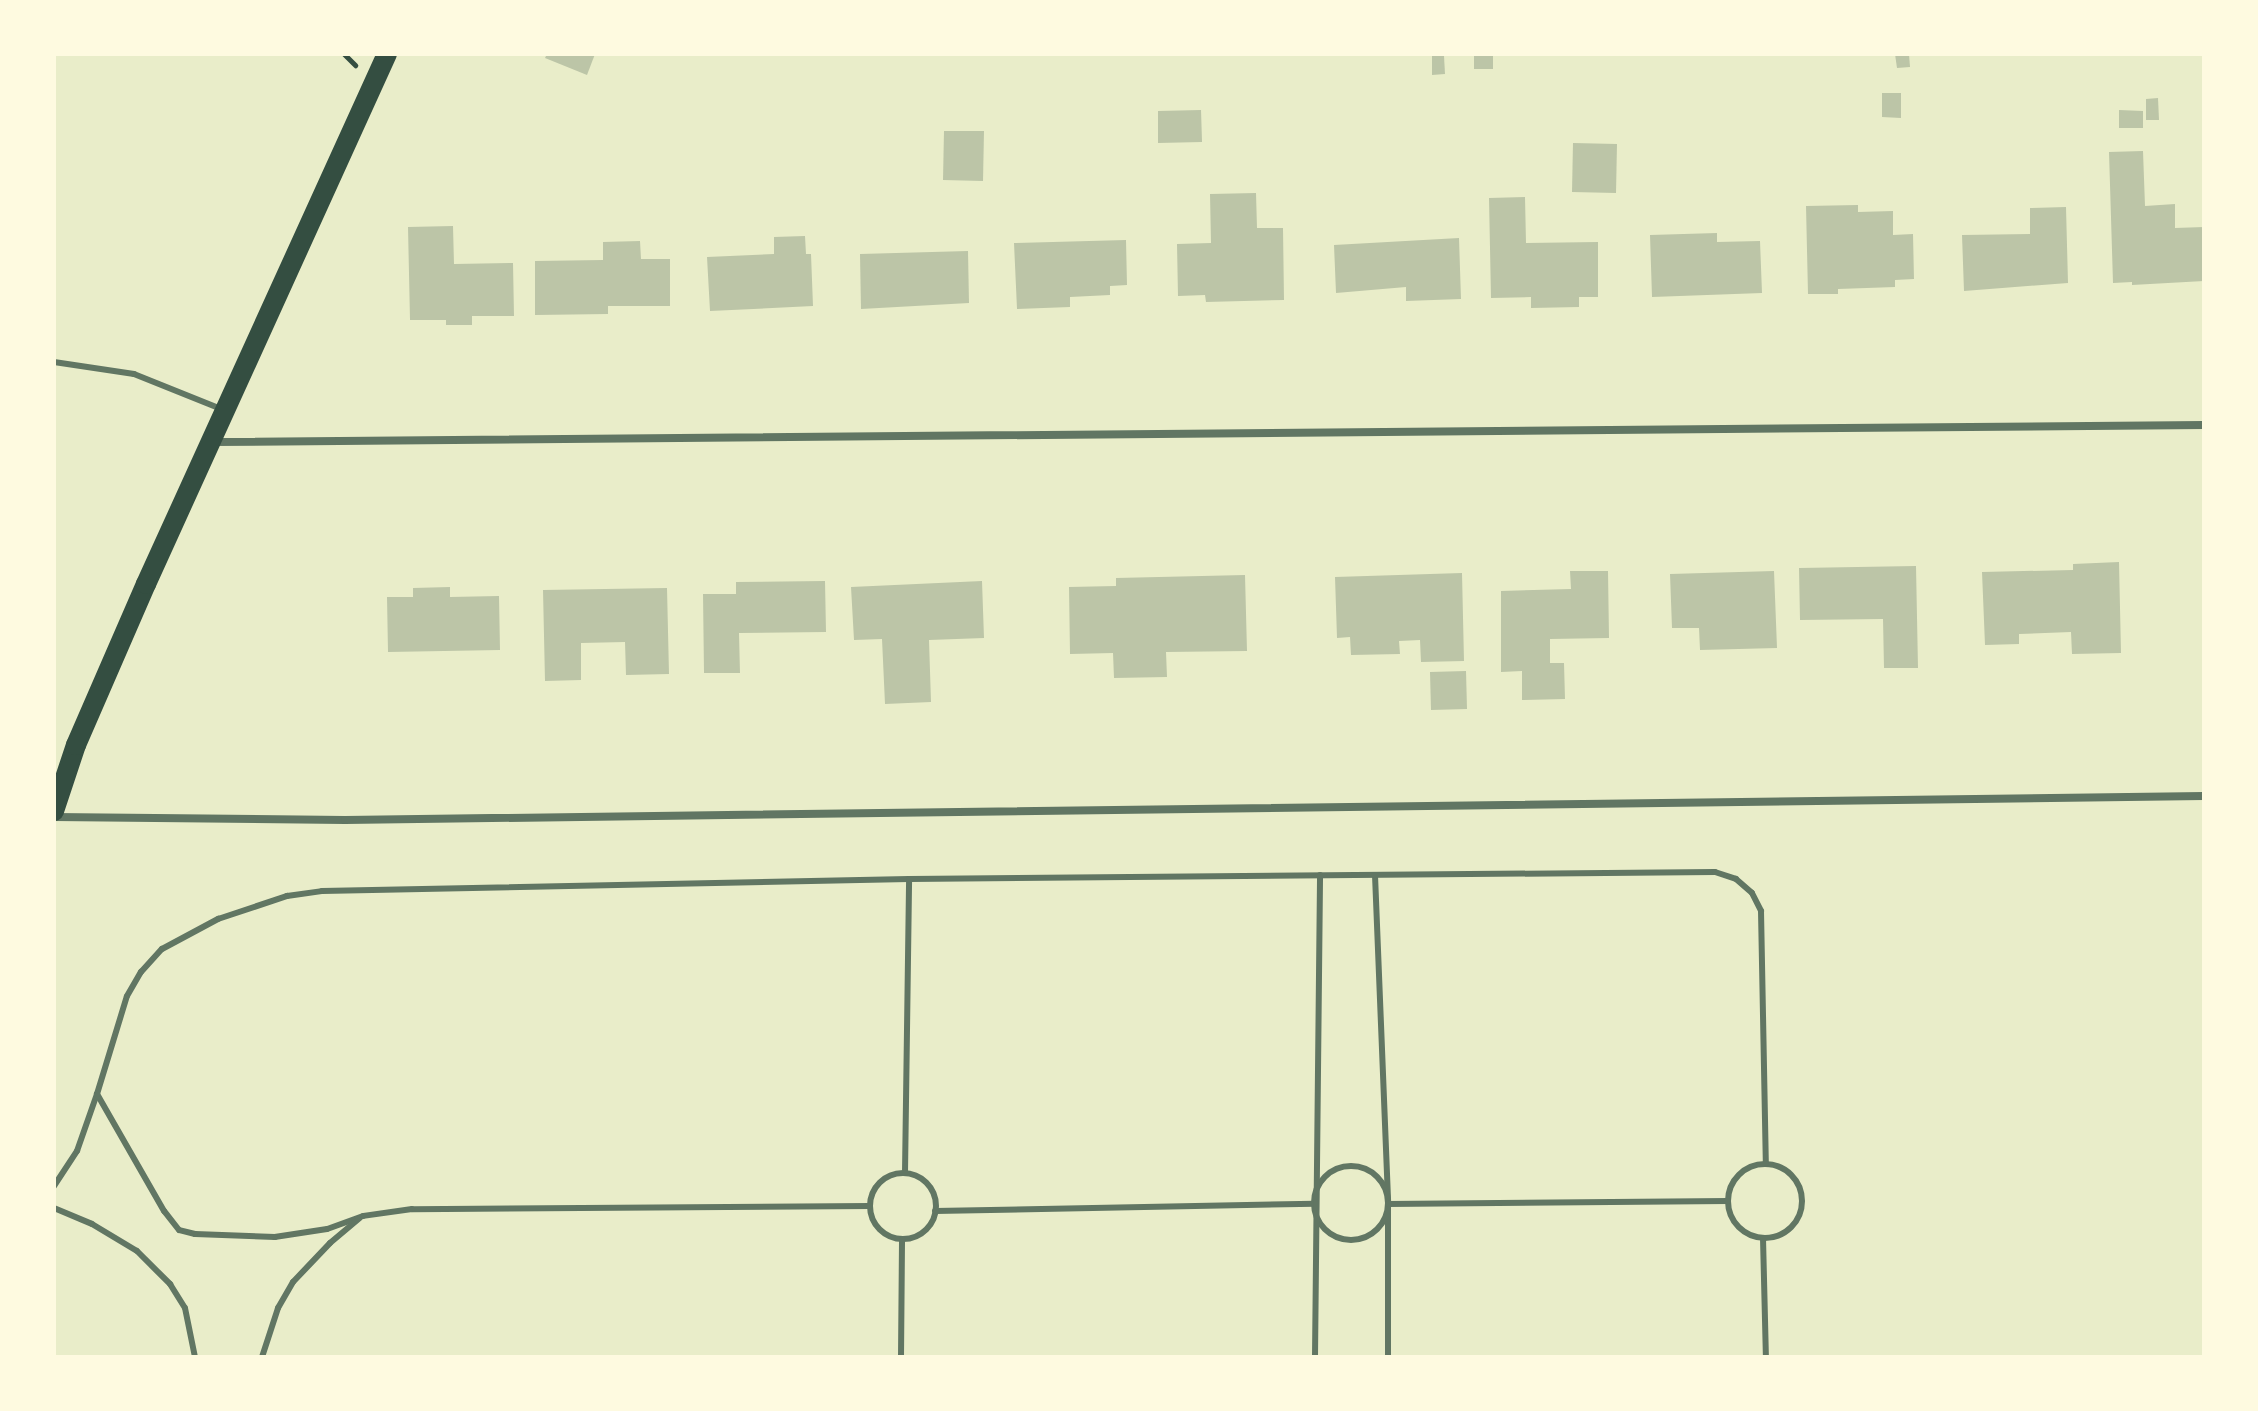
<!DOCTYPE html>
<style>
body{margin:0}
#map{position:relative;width:2258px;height:1411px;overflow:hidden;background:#e9edc9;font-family:Georgia,serif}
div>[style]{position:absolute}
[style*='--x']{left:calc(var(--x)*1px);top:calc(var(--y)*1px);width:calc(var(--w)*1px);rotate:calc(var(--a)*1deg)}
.building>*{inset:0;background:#bcc5a7}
.path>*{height:5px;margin:-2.5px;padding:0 2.5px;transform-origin:2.5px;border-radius:2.5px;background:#344e41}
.service>*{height:6px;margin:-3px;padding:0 3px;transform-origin:3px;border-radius:3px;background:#617663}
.service>.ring{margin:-3px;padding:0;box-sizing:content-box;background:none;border:6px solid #617663;border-radius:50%}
.minor>*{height:8px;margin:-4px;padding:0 4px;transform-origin:4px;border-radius:4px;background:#617663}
.primary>*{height:20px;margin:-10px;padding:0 10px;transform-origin:10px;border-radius:10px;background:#344e41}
span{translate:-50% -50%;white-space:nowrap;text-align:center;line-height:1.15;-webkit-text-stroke:7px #fefae0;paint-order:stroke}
.frame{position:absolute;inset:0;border:56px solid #fefae0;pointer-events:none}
</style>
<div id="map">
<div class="building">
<i style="clip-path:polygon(547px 54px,595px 54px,587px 75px,545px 58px)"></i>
<i style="clip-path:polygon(1474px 54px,1493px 54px,1493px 69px,1474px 69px)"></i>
<i style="clip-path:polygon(1895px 54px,1909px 54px,1910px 67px,1897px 68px)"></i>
<i style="clip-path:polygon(1432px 56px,1444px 56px,1445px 74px,1432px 75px)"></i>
<i style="clip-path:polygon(1882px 93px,1901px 93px,1901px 118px,1882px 117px)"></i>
<i style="clip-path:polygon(2158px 98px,2159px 120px,2146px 120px,2146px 99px)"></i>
<i style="clip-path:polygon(1201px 110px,1202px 142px,1158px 143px,1158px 111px)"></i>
<i style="clip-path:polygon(2119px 110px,2143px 111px,2143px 128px,2119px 128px)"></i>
<i style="clip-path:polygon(944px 131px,984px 131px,983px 181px,943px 180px)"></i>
<i style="clip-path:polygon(1573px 143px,1617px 144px,1616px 193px,1572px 192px)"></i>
<i style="clip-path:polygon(2143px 151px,2145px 206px,2175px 204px,2175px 228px,2204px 227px,2204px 281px,2132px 285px,2132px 282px,2113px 283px,2109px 152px)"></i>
<i style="clip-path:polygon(1256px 193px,1257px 228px,1283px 228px,1284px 300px,1206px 302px,1205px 295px,1178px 296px,1177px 244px,1211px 243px,1210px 194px)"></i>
<i style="clip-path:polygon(1525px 197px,1526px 243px,1598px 242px,1598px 297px,1579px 297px,1579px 307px,1531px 308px,1531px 297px,1491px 298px,1489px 198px)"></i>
<i style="clip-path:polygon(1858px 205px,1858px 212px,1893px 211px,1893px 235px,1913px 234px,1914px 279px,1895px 280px,1895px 287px,1838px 289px,1838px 294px,1808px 294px,1806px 206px)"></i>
<i style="clip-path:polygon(2066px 207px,2068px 283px,1964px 291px,1962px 235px,2030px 234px,2030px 208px)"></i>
<i style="clip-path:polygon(453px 226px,454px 264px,513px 263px,514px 316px,472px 316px,472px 325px,446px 325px,446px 320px,410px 320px,408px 227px)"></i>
<i style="clip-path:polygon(1717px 233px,1717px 242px,1760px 241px,1762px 293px,1652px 297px,1650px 235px)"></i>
<i style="clip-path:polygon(805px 236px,806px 254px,811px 254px,813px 306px,710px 311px,707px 257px,774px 254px,774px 237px)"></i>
<i style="clip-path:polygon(1459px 238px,1461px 299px,1406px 301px,1406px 287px,1336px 293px,1334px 245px)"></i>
<i style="clip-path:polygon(1126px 240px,1127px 285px,1110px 286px,1110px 295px,1070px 297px,1070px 307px,1017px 309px,1014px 243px)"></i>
<i style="clip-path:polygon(640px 241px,641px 259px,670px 259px,670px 306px,608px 306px,608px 314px,535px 315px,535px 261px,603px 260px,603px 242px)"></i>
<i style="clip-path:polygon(968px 251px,969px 303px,861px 309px,860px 254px)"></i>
<i style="clip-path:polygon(2119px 562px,2121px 653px,2072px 654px,2071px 632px,2019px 634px,2019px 644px,1985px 645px,1982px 572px,2073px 570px,2073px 564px)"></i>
<i style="clip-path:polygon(1916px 566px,1918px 668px,1884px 668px,1883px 619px,1800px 620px,1799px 568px)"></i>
<i style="clip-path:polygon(1570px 571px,1608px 571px,1609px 638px,1550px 639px,1550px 663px,1564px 663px,1565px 699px,1522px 700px,1522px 671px,1501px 672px,1501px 591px,1571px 589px)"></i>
<i style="clip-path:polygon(1774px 571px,1777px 648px,1700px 650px,1699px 628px,1672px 628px,1670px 574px)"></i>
<i style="clip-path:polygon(1462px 573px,1464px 661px,1421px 662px,1420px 640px,1399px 641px,1400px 654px,1351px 655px,1350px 637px,1337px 638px,1335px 577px)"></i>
<i style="clip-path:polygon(1245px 575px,1247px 651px,1166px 652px,1167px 677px,1114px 678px,1113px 653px,1070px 654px,1069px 587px,1116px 586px,1116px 578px)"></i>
<i style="clip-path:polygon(825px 581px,826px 632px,739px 633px,740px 673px,704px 673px,703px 594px,736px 594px,736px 582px)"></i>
<i style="clip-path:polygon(982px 581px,984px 638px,929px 640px,931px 702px,885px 704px,882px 639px,854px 640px,851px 587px)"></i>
<i style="clip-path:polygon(450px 587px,450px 597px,499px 596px,500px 650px,388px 652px,387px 597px,413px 597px,413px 588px)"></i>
<i style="clip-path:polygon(667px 588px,669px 674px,626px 675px,625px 642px,581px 643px,581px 680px,545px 681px,543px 590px)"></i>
<i style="clip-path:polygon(1466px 671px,1467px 709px,1431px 710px,1430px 672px)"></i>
</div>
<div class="path">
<i style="--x:344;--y:54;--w:16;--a:45"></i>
</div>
<div class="service">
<i style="--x:54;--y:362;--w:81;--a:8.5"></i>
<i style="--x:134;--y:374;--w:94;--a:21.9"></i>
<i style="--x:1375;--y:875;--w:329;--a:87.7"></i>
<i style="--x:1388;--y:1204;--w:153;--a:90"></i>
<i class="ring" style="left:1728px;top:1164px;width:68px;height:68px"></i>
<i class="ring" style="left:1314px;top:1166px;width:68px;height:68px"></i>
<i style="--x:905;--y:1173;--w:294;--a:-89.2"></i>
<i class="ring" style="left:870px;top:1173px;width:60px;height:60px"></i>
<i style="--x:54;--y:1186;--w:42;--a:-56.7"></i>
<i style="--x:77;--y:1151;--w:60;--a:-70.7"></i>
<i style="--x:1388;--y:1204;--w:340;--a:-0.5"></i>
<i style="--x:870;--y:1206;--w:458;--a:179.6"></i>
<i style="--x:412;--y:1209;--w:49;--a:171.9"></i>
<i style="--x:363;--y:1216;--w:38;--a:160"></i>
<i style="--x:327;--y:1229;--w:53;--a:171.3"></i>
<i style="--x:275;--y:1237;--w:80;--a:-177.9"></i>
<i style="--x:195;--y:1234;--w:16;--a:-166"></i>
<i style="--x:179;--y:1230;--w:24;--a:-128"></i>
<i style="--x:164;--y:1211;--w:135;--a:-119.8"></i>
<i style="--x:97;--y:1094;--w:102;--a:-73"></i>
<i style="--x:127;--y:996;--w:28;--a:-60"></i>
<i style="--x:141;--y:972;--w:31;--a:-48"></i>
<i style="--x:162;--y:949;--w:64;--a:-28.2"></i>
<i style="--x:218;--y:919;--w:73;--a:-18.4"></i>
<i style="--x:287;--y:896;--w:35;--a:-8"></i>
<i style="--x:322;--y:891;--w:587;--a:-1.17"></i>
<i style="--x:909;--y:879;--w:806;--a:-0.5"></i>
<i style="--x:1715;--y:872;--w:22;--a:18"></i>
<i style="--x:1736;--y:879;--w:21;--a:41"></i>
<i style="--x:1752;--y:893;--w:20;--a:63"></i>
<i style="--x:1761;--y:911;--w:252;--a:88.9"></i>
<i style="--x:54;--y:1208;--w:41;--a:22.8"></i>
<i style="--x:92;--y:1224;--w:52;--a:31"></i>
<i style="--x:137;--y:1251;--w:47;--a:45"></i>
<i style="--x:170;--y:1284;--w:28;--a:58"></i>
<i style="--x:185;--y:1308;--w:50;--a:78.5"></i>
<i style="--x:935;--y:1211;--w:380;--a:-1.1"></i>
<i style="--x:1763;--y:1238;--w:119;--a:88.6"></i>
<i style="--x:262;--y:1357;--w:52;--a:-71.9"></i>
<i style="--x:278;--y:1308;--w:30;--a:-60"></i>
<i style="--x:293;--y:1282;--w:54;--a:-46.5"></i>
<i style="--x:330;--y:1243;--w:38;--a:-40"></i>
<i style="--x:901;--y:1357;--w:118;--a:-89.5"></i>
<i style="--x:1315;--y:1357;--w:482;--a:-89.4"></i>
</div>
<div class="minor">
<i style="--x:213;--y:442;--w:1991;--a:-0.49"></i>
<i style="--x:54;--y:817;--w:291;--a:0.6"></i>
<i style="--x:345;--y:820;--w:1859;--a:-0.74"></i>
</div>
<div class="primary">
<i style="--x:54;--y:811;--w:70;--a:-71.6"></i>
<i style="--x:76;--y:745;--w:176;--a:-66.5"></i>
<i style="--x:146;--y:584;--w:582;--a:-65.55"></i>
</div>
<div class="frame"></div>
</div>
